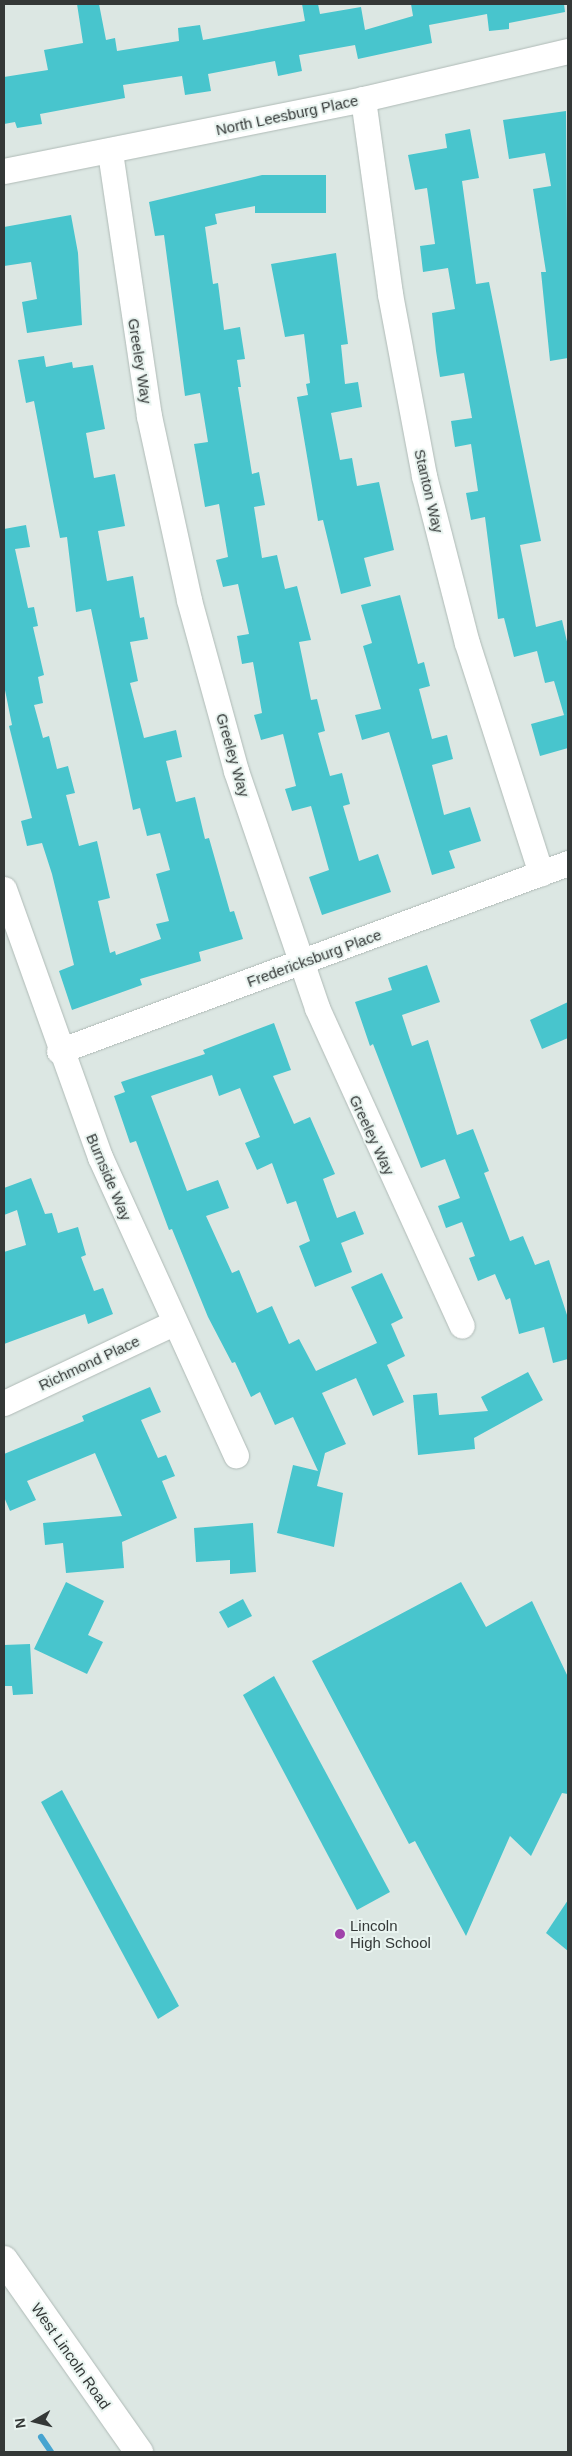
<!DOCTYPE html>
<style>
body{margin:0}
#map{position:relative;width:572px;height:2456px;overflow:hidden;background:#dce7e3;font-family:Arial,sans-serif}
div>[style]{position:absolute}
[style*='--x']{left:calc(var(--x)*1px);top:calc(var(--y)*1px);width:calc(var(--w)*1px);rotate:calc(var(--a)*1deg)}
.stream>*{height:6px;margin:-3px;padding:0 3px;transform-origin:3px;border-radius:3px;background:#47a4d0}
.building>*{inset:0;background:#48c5cd}
.roads{filter:drop-shadow(0 0 1px #afbab6) drop-shadow(0 0 1px #afbab6)}
.street>*{height:25px;margin:-12.5px;padding:0 12.5px;transform-origin:12.5px;border-radius:12.5px;background:#fff}
.secondary>*{height:28px;margin:-14px;padding:0 14px;transform-origin:14px;border-radius:14px;background:#fff}
.dots>*{width:14px;height:14px;translate:-50% -50%;box-sizing:border-box;border:2px solid #e9f4f0;border-radius:50%}
span{translate:-50% -50%;white-space:nowrap;text-align:center;line-height:1.15;-webkit-text-stroke:4px #e9f4f0;paint-order:stroke}
.street-label{font-size:15px;color:#343837}
.poi-label{font-size:15px;color:#343837}
.left{translate:0 -50%;text-align:left}
.frame{position:absolute;inset:0;border:5px solid #343837;pointer-events:none}
.north{position:absolute;left:10px;top:2396px;width:50px;height:50px;-webkit-text-stroke:4px #e9f4f0;paint-order:stroke;rotate:262deg;font-size:14px;font-weight:700;line-height:20px;text-align:center;color:#343837}
.north::after{content:'';display:block;margin:auto;width:18px;height:22px;background:#343837;clip-path:polygon(50% 0,100% 100%,50% 72%,0 100%)}
</style>
<div id="map">
<div class="stream">
<i style="--x:41;--y:2437;--w:18;--a:56"></i>
</div>
<div class="building">
<i style="clip-path:polygon(77px 4px,99px 4px,106px 40px,115px 38px,117px 51px,179px 41px,178px 28px,200px 25px,203px 40px,305px 21px,302px 4px,318px 4px,320px 14px,361px 7px,365px 30px,413px 16px,411px 4px,564px 4px,565px 12px,509px 23px,509px 29px,489px 31px,487px 14px,429px 25px,432px 43px,358px 59px,355px 45px,299px 55px,302px 71px,278px 76px,275px 61px,208px 74px,211px 91px,185px 95px,182px 76px,123px 85px,125px 98px,40px 114px,42px 124px,17px 128px,15px 122px,4px 124px,4px 77px,48px 70px,44px 50px,83px 43px)"></i>
<i style="clip-path:polygon(566px 111px,568px 358px,550px 361px,541px 272px,546px 272px,533px 189px,551px 186px,545px 153px,509px 159px,503px 120px)"></i>
<i style="clip-path:polygon(470px 129px,479px 178px,462px 181px,476px 284px,489px 282px,541px 541px,520px 545px,536px 627px,562px 620px,568px 646px,568px 748px,540px 756px,531px 724px,568px 714px,564px 715px,554px 681px,545px 683px,537px 651px,514px 657px,504px 618px,498px 619px,485px 517px,471px 520px,466px 493px,478px 491px,471px 444px,455px 447px,451px 421px,472px 418px,464px 373px,440px 377px,436px 351px,432px 313px,455px 309px,448px 268px,423px 272px,420px 246px,435px 244px,427px 188px,415px 190px,408px 155px,447px 148px,445px 134px)"></i>
<i style="clip-path:polygon(262px 175px,326px 175px,326px 213px,255px 213px,255px 206px,215px 214px,217px 224px,205px 227px,213px 284px,218px 283px,224px 330px,240px 327px,245px 359px,237px 360px,241px 387px,238px 387px,252px 474px,259px 472px,265px 505px,254px 507px,262px 558px,277px 555px,285px 589px,297px 586px,311px 640px,299px 642px,311px 700px,317px 699px,325px 731px,318px 733px,330px 776px,342px 773px,350px 804px,343px 806px,359px 861px,378px 854px,391px 892px,322px 915px,309px 877px,329px 870px,311px 806px,292px 811px,285px 789px,296px 786px,283px 734px,261px 740px,254px 715px,262px 713px,253px 662px,242px 664px,237px 636px,249px 634px,238px 584px,223px 587px,216px 560px,228px 557px,219px 504px,205px 507px,194px 444px,208px 442px,200px 393px,185px 396px,164px 235px,155px 236px,149px 202px)"></i>
<i style="clip-path:polygon(71px 215px,78px 253px,82px 325px,27px 333px,22px 302px,37px 299px,31px 262px,4px 266px,4px 227px)"></i>
<i style="clip-path:polygon(336px 253px,348px 344px,341px 345px,345px 384px,358px 382px,362px 407px,331px 413px,340px 460px,352px 458px,357px 486px,379px 482px,394px 550px,364px 558px,371px 586px,341px 594px,323px 520px,318px 521px,297px 397px,308px 395px,306px 384px,310px 383px,304px 334px,285px 337px,271px 264px)"></i>
<i style="clip-path:polygon(44px 356px,46px 367px,72px 362px,73px 368px,93px 365px,105px 429px,86px 433px,94px 478px,115px 474px,125px 526px,98px 531px,107px 581px,133px 576px,140px 618px,144px 617px,148px 639px,130px 642px,138px 681px,130px 683px,144px 738px,176px 730px,182px 757px,166px 761px,176px 802px,195px 797px,205px 839px,209px 838px,230px 912px,234px 911px,243px 939px,199px 952px,201px 961px,140px 979px,142px 985px,72px 1010px,59px 971px,74px 965px,52px 874px,42px 843px,27px 846px,21px 821px,32px 818px,9px 726px,12px 725px,4px 685px,4px 529px,26px 525px,30px 547px,15px 549px,28px 608px,34px 607px,38px 626px,33px 627px,44px 675px,38px 677px,43px 703px,34px 705px,43px 738px,49px 736px,57px 769px,68px 766px,75px 793px,66px 795px,79px 846px,97px 841px,110px 898px,98px 901px,110px 953px,115px 951px,116px 955px,161px 939px,156px 924px,169px 921px,156px 874px,170px 870px,160px 833px,147px 836px,140px 808px,133px 810px,91px 609px,76px 612px,67px 537px,60px 538px,34px 401px,26px 403px,18px 360px)"></i>
<i style="clip-path:polygon(400px 595px,418px 664px,424px 662px,430px 686px,419px 689px,432px 739px,447px 735px,453px 759px,432px 765px,444px 815px,470px 807px,481px 841px,449px 851px,455px 868px,432px 875px,389px 732px,362px 740px,355px 715px,381px 709px,363px 646px,372px 643px,361px 605px)"></i>
<i style="clip-path:polygon(427px 965px,440px 1002px,402px 1015px,412px 1046px,428px 1040px,457px 1135px,473px 1129px,489px 1171px,484px 1173px,510px 1241px,523px 1236px,535px 1265px,549px 1260px,568px 1318px,568px 1359px,553px 1363px,544px 1327px,519px 1334px,510px 1298px,506px 1300px,495px 1274px,478px 1281px,469px 1258px,475px 1256px,462px 1222px,446px 1228px,438px 1206px,460px 1198px,445px 1159px,421px 1168px,373px 1044px,370px 1046px,355px 1002px,392px 990px,388px 978px)"></i>
<i style="clip-path:polygon(568px 1002px,568px 1038px,542px 1049px,530px 1020px)"></i>
<i style="clip-path:polygon(274px 1023px,291px 1070px,273px 1076px,294px 1124px,310px 1117px,335px 1174px,323px 1179px,337px 1218px,355px 1211px,364px 1234px,341px 1243px,352px 1272px,315px 1287px,299px 1246px,310px 1241px,296px 1201px,287px 1204px,272px 1163px,257px 1170px,245px 1143px,260px 1137px,240px 1088px,219px 1096px,212px 1075px,151px 1096px,187px 1191px,218px 1180px,229px 1208px,206px 1216px,232px 1273px,239px 1270px,257px 1313px,272px 1306px,289px 1344px,299px 1339px,316px 1371px,377px 1343px,351px 1287px,382px 1273px,403px 1318px,391px 1324px,405px 1356px,387px 1365px,404px 1402px,373px 1416px,356px 1378px,322px 1393px,346px 1444px,325px 1453px,317px 1486px,343px 1493px,334px 1547px,277px 1533px,293px 1465px,318px 1471px,293px 1417px,275px 1425px,260px 1392px,251px 1397px,235px 1362px,232px 1363px,208px 1317px,172px 1229px,169px 1230px,136px 1141px,130px 1143px,114px 1096px,125px 1092px,121px 1082px,205px 1054px,203px 1050px)"></i>
<i style="clip-path:polygon(31px 1178px,45px 1214px,52px 1213px,58px 1233px,78px 1227px,86px 1255px,81px 1257px,94px 1291px,103px 1288px,113px 1314px,88px 1324px,85px 1314px,4px 1344px,4px 1252px,26px 1245px,17px 1210px,4px 1215px,4px 1188px)"></i>
<i style="clip-path:polygon(528px 1372px,543px 1400px,474px 1438px,475px 1449px,418px 1455px,413px 1395px,437px 1393px,439px 1415px,488px 1411px,481px 1397px)"></i>
<i style="clip-path:polygon(150px 1387px,161px 1412px,141px 1420px,158px 1458px,166px 1455px,175px 1476px,162px 1481px,177px 1518px,122px 1542px,124px 1568px,66px 1573px,63px 1543px,45px 1545px,43px 1523px,122px 1516px,95px 1453px,27px 1481px,36px 1500px,10px 1511px,4px 1497px,4px 1454px,84px 1421px,82px 1416px)"></i>
<i style="clip-path:polygon(253px 1523px,256px 1572px,230px 1574px,230px 1560px,196px 1562px,194px 1528px)"></i>
<i style="clip-path:polygon(66px 1582px,104px 1601px,88px 1635px,103px 1642px,87px 1674px,34px 1649px)"></i>
<i style="clip-path:polygon(461px 1582px,486px 1627px,532px 1601px,568px 1677px,568px 1794px,562px 1793px,531px 1856px,510px 1836px,466px 1936px,415px 1841px,409px 1844px,312px 1661px)"></i>
<i style="clip-path:polygon(243px 1599px,252px 1616px,228px 1628px,219px 1612px)"></i>
<i style="clip-path:polygon(30px 1644px,33px 1694px,13px 1695px,12px 1686px,4px 1686px,4px 1645px)"></i>
<i style="clip-path:polygon(274px 1676px,390px 1892px,357px 1910px,243px 1695px)"></i>
<i style="clip-path:polygon(62px 1790px,179px 2006px,158px 2019px,41px 1802px)"></i>
<i style="clip-path:polygon(568px 1900px,568px 1951px,546px 1933px)"></i>
</div>
<div class="roads">
<div class="street">
<i style="--x:363;--y:99;--w:197;--a:82.1"></i>
<i style="--x:390;--y:294;--w:185;--a:79.4"></i>
<i style="--x:424;--y:476;--w:172;--a:75.6"></i>
<i style="--x:467;--y:643;--w:242;--a:72.2"></i>
<i style="--x:110;--y:152;--w:267;--a:81.6"></i>
<i style="--x:149;--y:416;--w:188;--a:77.7"></i>
<i style="--x:189;--y:600;--w:177;--a:74.6"></i>
<i style="--x:236;--y:771;--w:250;--a:71.1"></i>
<i style="--x:317;--y:1008;--w:349;--a:65.5"></i>
<i style="--x:4;--y:171;--w:366;--a:-11.3"></i>
<i style="--x:363;--y:99;--w:211;--a:-13.2"></i>
<i style="--x:4;--y:889;--w:285;--a:70.3"></i>
<i style="--x:100;--y:1157;--w:328;--a:65.5"></i>
<i style="--x:59;--y:1051;--w:543;--a:-20.27"></i>
<i style="--x:4;--y:1403;--w:187;--a:-25.3"></i>
</div>
<div class="secondary">
<i style="--x:4;--y:2260;--w:235;--a:54.9"></i>
</div>
</div>
<div class="dots">
<i style="left:340px;top:1934px;background:#a042ab"></i>
</div>
<div class="street-label">
<span style="left:287px;top:115px;rotate:-12deg">North Leesburg Place</span>
<span style="left:140px;top:361px;rotate:81deg">Greeley Way</span>
<span style="left:429px;top:491px;rotate:77deg">Stanton Way</span>
<span style="left:233px;top:755px;rotate:74deg">Greeley Way</span>
<span style="left:314px;top:958px;rotate:-20deg">Fredericksburg Place</span>
<span style="left:372px;top:1135px;rotate:65deg">Greeley Way</span>
<span style="left:109px;top:1177px;rotate:67deg">Burnside Way</span>
<span style="left:89px;top:1363px;rotate:-25deg">Richmond Place</span>
<span style="left:71px;top:2356px;rotate:55deg">West Lincoln Road</span>
</div>
<div class="poi-label">
<span class="left" style="left:350px;top:1934px">Lincoln<br>High School</span>
</div>
<div class="frame"></div>
<div class="north">N</div>
</div>
